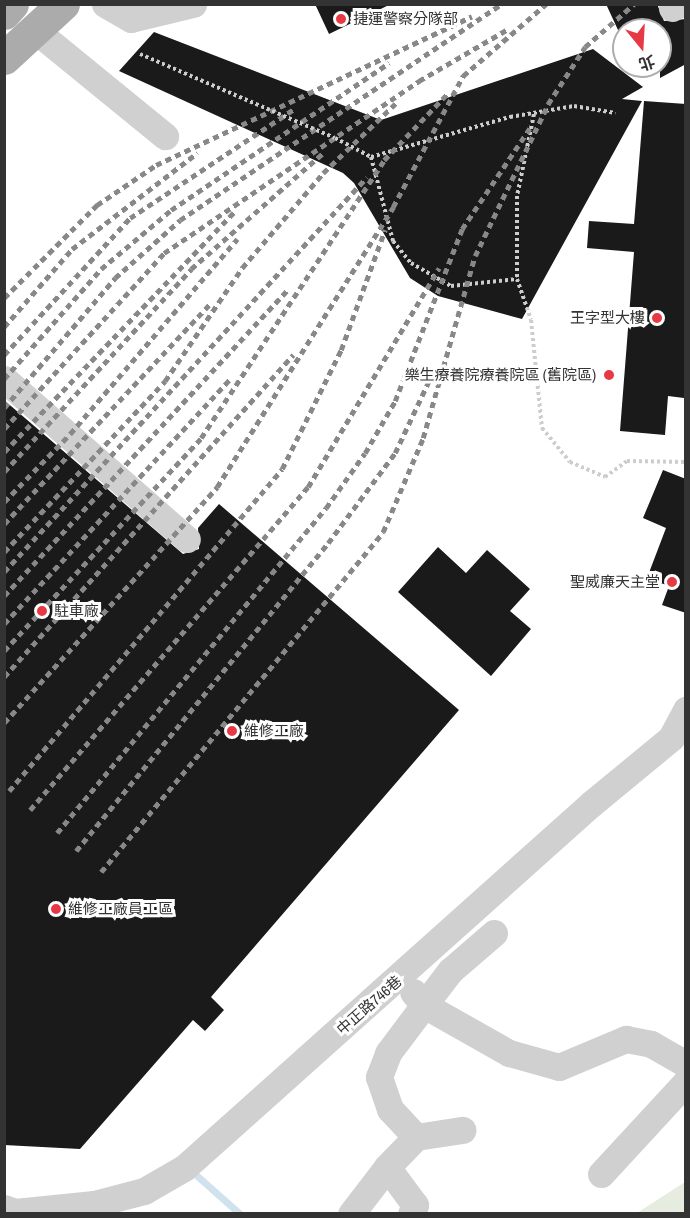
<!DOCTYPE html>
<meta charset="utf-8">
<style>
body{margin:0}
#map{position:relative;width:690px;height:1218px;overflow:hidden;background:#fff;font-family:"Archivo Narrow","Noto Sans TC",sans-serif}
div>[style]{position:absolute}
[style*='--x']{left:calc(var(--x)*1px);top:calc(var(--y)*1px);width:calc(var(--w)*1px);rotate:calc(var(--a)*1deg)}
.green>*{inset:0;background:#e6ecdf}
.stream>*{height:7px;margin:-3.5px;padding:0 3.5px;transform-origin:3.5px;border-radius:3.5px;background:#cfe2ee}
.building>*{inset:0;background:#1a1a1a}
.path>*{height:4px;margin-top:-2px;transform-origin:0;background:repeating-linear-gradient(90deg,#cdcdcd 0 3px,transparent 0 6px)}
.minor>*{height:27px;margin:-13.5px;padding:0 13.5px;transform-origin:13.5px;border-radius:13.5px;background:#d0d0d0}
.major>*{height:33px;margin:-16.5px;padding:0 16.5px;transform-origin:16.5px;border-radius:16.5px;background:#ababab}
.rail>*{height:4.5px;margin-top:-2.25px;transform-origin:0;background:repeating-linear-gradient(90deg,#888 0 6px,transparent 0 10.5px)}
.path-bridge>*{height:4px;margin-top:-2px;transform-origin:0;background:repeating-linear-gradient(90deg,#cdcdcd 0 3px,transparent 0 6px)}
.dots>*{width:16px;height:16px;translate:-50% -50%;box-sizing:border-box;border:3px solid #fff;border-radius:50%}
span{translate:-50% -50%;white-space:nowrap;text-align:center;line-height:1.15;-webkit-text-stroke:6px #fff;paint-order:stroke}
.poi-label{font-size:15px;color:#333}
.left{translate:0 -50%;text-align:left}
.right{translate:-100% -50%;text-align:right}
.street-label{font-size:15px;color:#333}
.frame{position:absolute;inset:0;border:6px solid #333;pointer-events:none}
.north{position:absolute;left:612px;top:18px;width:60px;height:60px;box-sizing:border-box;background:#fff;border:2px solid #adadad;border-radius:50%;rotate:162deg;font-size:16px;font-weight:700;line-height:24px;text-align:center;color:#333}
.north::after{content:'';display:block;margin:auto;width:21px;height:27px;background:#e63946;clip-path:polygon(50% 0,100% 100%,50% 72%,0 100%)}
</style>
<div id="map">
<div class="green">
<i style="clip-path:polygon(685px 1182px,685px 1213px,637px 1213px)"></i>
</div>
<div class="stream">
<i style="--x:195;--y:1174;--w:60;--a:41.6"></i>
</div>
<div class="building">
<i style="clip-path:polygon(315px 4px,391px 4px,329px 34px)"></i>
<i style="clip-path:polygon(606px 4px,657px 4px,664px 21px,686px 19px,686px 64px,660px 78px,660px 30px,618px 30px)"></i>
<i style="clip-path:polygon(154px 32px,381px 120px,593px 49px,643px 87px,622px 99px,642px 101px,522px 319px,438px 296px,410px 278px,354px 183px,343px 173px,119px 71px)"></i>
<i style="clip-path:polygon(644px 101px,686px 104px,686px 385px,684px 398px,668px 396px,665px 435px,620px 431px,634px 252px,587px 248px,589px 221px,634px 224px)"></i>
<i style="clip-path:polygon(4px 400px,183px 554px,199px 549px,198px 528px,219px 504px,459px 710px,211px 997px,224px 1010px,205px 1031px,193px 1020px,80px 1149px,4px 1145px)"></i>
<i style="clip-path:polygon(663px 470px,686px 479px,686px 613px,662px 605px,669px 586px,647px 578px,666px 528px,643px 518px)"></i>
<i style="clip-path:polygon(438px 547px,466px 573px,487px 550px,530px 589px,510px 611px,531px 629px,491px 676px,398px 592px)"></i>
</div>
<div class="path">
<i style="--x:534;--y:114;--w:84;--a:101.7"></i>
<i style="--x:517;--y:196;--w:83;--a:90"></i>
<i style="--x:517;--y:279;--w:43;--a:71.1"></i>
<i style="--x:531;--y:320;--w:109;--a:84.2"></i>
<i style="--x:542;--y:428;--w:44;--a:50.5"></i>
<i style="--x:570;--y:462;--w:38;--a:23"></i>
<i style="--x:605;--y:477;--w:27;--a:-36"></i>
<i style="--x:627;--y:461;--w:59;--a:1"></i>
<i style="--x:335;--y:138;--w:41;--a:27.8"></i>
<i style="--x:371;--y:157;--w:87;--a:75.3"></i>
<i style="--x:393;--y:241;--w:28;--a:51"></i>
<i style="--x:411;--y:263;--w:46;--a:29.9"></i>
<i style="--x:451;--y:286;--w:66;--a:-6.1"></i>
<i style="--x:371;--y:157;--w:145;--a:-16.1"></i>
<i style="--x:510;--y:117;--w:65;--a:-9.8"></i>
<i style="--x:574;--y:106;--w:42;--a:9.7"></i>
</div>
<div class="minor">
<i style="--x:105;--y:4;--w:30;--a:30"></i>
<i style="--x:131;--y:19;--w:64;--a:-13.6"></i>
<i style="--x:672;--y:8;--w:9;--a:-27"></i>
<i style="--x:35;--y:30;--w:168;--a:39.2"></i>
<i style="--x:4;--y:379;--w:243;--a:41.2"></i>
<i style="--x:494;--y:933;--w:58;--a:139.2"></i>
<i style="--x:450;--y:971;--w:43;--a:127.4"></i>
<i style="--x:424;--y:1005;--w:98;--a:29.5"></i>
<i style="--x:509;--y:1053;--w:52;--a:15.6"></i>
<i style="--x:559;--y:1067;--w:73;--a:-22.7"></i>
<i style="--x:626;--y:1039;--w:25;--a:11"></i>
<i style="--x:651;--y:1044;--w:40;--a:29.7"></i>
<i style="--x:416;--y:1137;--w:47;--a:-8.7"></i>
<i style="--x:601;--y:1174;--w:125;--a:-47.3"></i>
<i style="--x:4;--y:1208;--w:12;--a:20"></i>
<i style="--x:15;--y:1212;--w:79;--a:-5.8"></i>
<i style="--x:94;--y:1204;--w:52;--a:-14.6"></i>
<i style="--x:144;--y:1191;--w:46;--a:-29.9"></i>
<i style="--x:184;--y:1168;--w:546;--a:-41.81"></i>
<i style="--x:591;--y:804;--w:104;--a:-39.5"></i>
<i style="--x:671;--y:738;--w:32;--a:-62"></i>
<i style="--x:351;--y:1214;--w:59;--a:-52.5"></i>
<i style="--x:411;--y:1214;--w:10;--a:-66"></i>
<i style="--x:415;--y:1205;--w:47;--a:-126.4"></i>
<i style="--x:387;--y:1167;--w:42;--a:-46"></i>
<i style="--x:416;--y:1137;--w:38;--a:-133"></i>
<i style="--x:390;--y:1109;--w:34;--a:-109"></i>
<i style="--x:379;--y:1077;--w:26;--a:-69"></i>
<i style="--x:388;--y:1053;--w:60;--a:-53.1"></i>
<i style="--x:424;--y:1005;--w:17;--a:-130"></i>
</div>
<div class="major">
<i style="--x:4;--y:13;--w:12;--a:-48"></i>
<i style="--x:4;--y:58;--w:80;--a:-42.5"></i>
</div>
<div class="rail">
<i style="--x:4;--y:298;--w:132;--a:-45"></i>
<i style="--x:97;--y:205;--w:71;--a:-34.1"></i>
<i style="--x:156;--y:165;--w:349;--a:-25.2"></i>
<i style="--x:4;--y:327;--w:103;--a:-48.9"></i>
<i style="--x:72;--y:249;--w:158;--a:-37.5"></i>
<i style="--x:4;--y:355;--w:186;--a:-47.4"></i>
<i style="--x:130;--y:218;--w:197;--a:-33.6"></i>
<i style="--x:4;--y:379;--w:147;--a:-48.6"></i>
<i style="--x:101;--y:269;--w:92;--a:-40.1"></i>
<i style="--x:171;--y:210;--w:263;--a:-34"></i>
<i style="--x:4;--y:408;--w:171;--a:-49.5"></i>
<i style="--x:115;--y:278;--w:87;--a:-41.7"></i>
<i style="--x:180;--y:220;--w:387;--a:-33.9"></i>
<i style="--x:4;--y:429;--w:238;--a:-47.7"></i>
<i style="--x:164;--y:253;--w:308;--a:-34"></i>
<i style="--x:419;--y:81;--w:103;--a:-30.3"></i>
<i style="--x:4;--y:452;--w:334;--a:-46.2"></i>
<i style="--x:4;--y:472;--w:276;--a:-47.3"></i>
<i style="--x:191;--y:269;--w:177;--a:-41.3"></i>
<i style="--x:4;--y:502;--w:95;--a:-45.9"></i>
<i style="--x:70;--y:434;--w:257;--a:-49.4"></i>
<i style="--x:4;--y:524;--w:301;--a:-46.9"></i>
<i style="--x:4;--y:552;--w:235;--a:-46.7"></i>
<i style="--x:165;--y:381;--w:137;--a:-55.7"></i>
<i style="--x:242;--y:268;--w:125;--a:-49.5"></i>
<i style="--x:323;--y:173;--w:101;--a:-43.8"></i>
<i style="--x:4;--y:572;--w:536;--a:-47.42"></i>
<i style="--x:4;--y:596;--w:417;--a:-47.2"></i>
<i style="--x:4;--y:624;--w:332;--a:-47.3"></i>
<i style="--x:4;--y:651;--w:290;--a:-47.2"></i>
<i style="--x:201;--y:438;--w:333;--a:-56.6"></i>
<i style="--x:384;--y:160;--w:91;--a:-46.3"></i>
<i style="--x:4;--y:677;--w:433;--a:-48.1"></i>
<i style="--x:4;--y:723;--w:318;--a:-47.9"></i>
<i style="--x:217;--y:487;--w:331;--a:-57.8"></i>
<i style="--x:393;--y:207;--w:149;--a:-61.9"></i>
<i style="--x:463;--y:76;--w:110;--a:-40.9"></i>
<i style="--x:9;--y:791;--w:422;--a:-49.7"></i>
<i style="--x:282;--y:469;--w:133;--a:-63.6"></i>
<i style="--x:341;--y:350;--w:128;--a:-69.9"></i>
<i style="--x:30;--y:810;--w:426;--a:-49.3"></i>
<i style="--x:308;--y:487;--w:255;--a:-59.1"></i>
<i style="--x:57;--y:833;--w:422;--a:-50.4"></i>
<i style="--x:326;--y:508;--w:67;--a:-54.7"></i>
<i style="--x:365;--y:453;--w:60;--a:-60"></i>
<i style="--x:395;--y:401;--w:185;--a:-68.7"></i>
<i style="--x:462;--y:229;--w:125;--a:-56.1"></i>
<i style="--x:76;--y:851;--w:398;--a:-50.7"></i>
<i style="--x:328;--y:543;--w:112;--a:-53.3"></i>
<i style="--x:395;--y:453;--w:94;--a:-64.8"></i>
<i style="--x:101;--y:872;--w:442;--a:-50.3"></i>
<i style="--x:383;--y:532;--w:102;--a:-66.9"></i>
<i style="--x:423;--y:438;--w:189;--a:-74.1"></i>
<i style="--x:475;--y:256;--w:169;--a:-64.3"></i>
<i style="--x:548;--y:104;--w:68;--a:-57"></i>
<i style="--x:585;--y:47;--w:65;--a:-41.3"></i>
</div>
<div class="path-bridge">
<i style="--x:140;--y:54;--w:212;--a:23.3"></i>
</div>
<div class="dots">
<i style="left:341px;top:19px;background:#e63946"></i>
<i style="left:657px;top:318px;background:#e63946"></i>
<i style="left:609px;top:375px;background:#e63946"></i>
<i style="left:672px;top:582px;background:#e63946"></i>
<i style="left:42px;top:611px;background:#e63946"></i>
<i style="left:232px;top:731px;background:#e63946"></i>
<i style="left:56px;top:909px;background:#e63946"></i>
</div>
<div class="poi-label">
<span class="left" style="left:353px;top:19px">捷運警察分隊部</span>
<span class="right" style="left:645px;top:318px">王字型大樓</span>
<span class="right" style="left:596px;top:375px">樂生療養院療養院區 (舊院區)</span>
<span class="right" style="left:660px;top:582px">聖威廉天主堂</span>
<span class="left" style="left:54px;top:611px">駐車廠</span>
<span class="left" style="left:244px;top:731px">維修工廠</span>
<span class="left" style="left:68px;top:909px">維修工廠員工區</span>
</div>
<div class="street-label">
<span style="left:369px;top:1005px;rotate:-41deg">中正路746巷</span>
</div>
<div class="frame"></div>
<div class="north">北</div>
</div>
